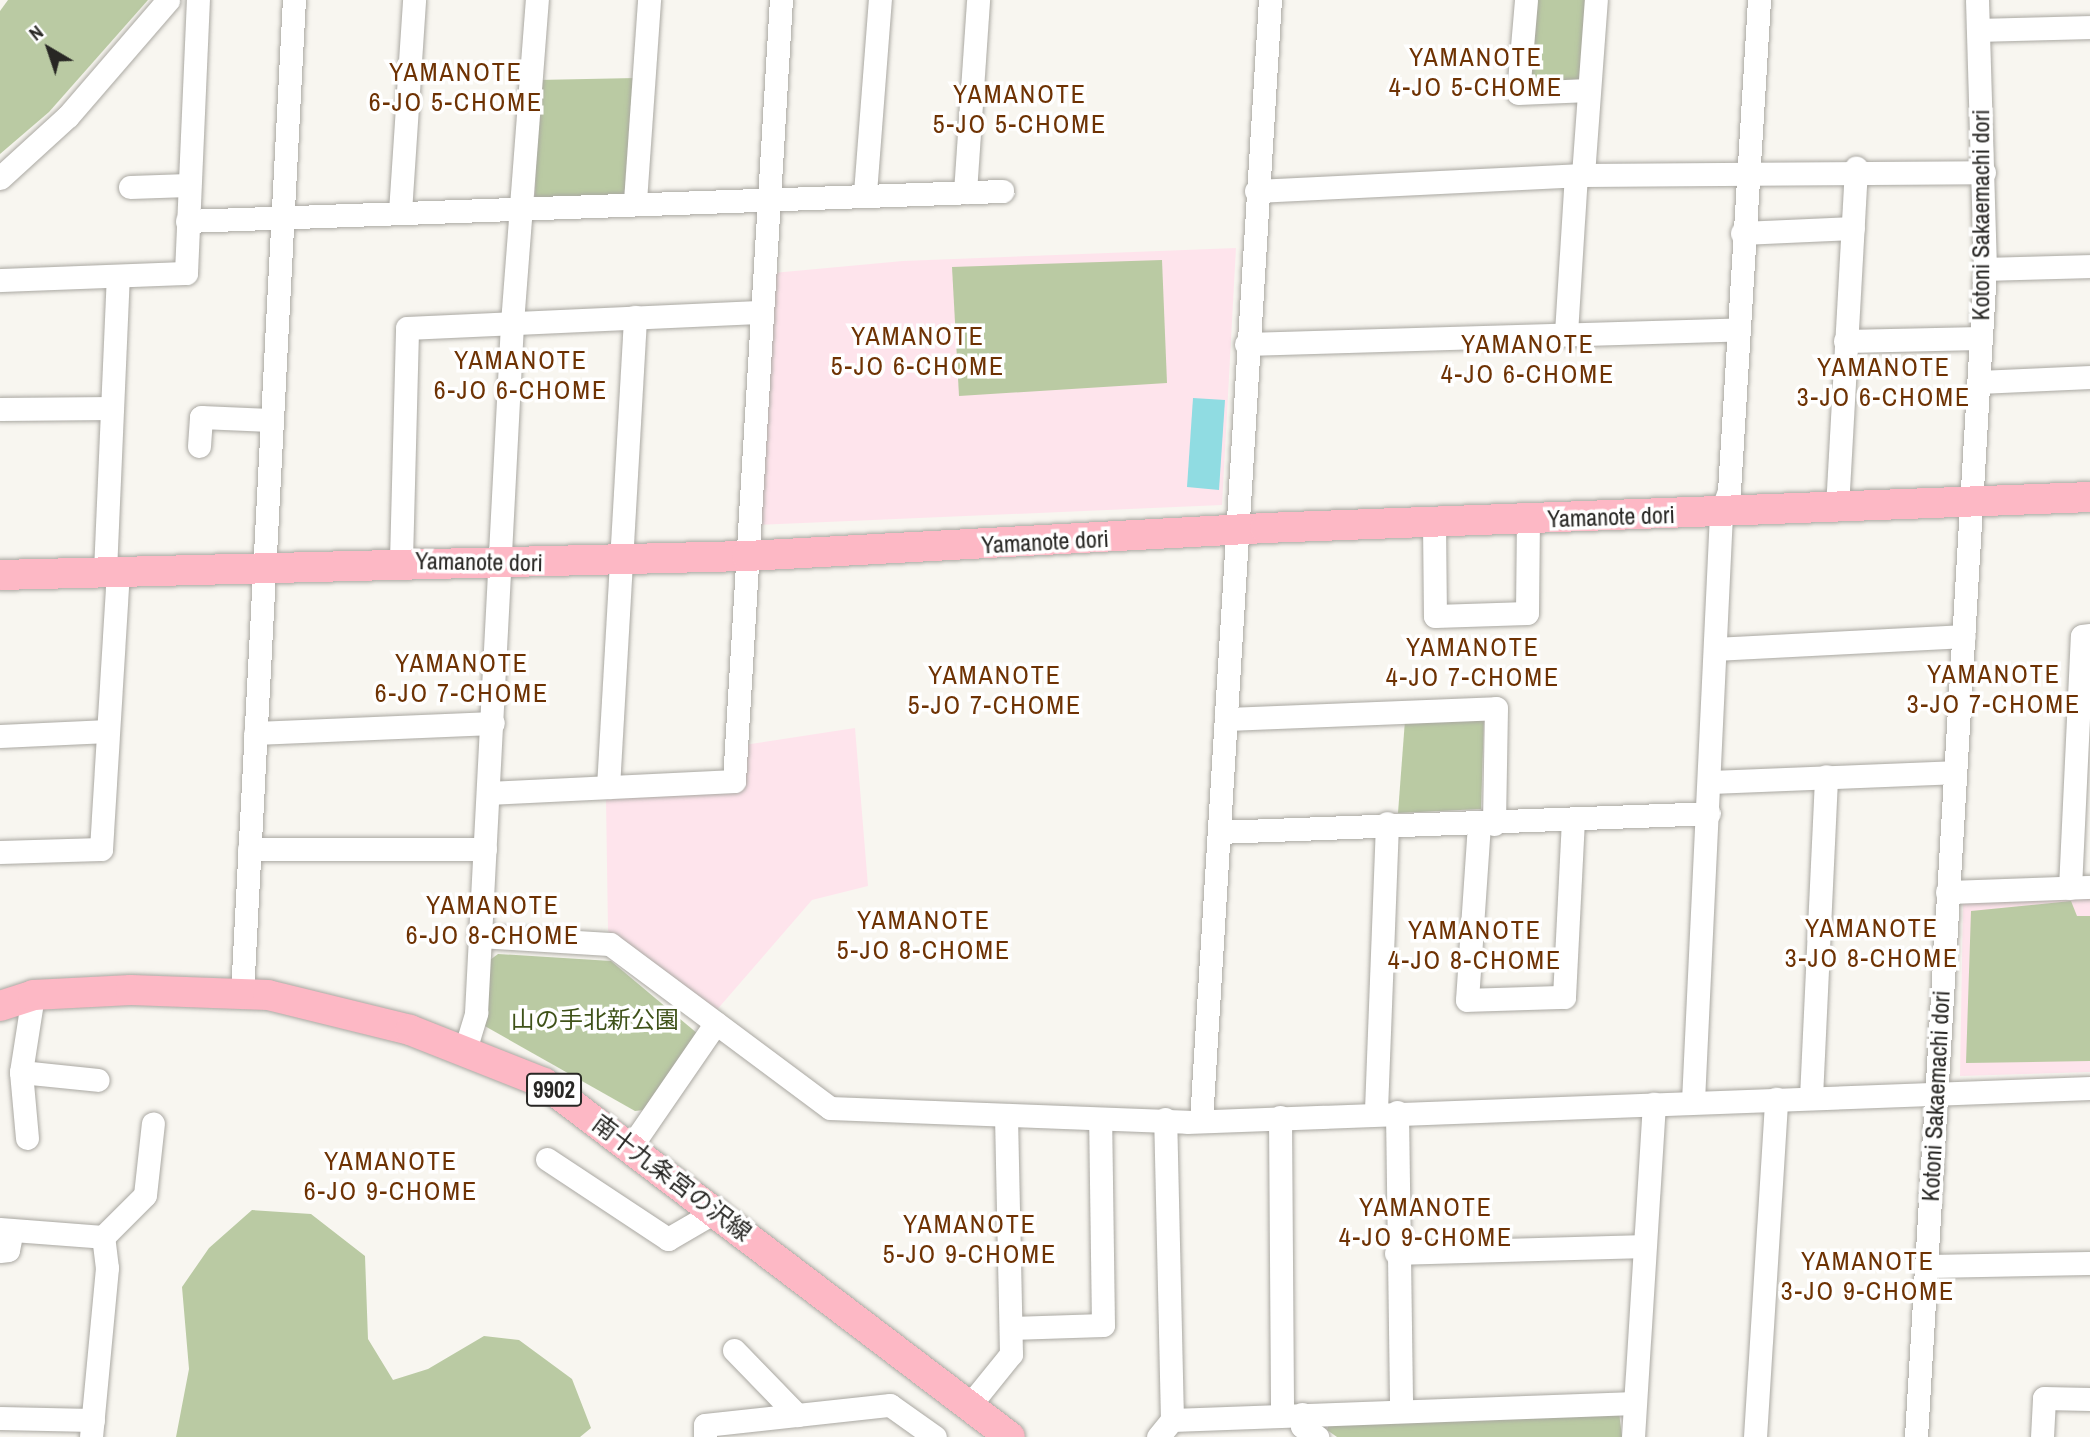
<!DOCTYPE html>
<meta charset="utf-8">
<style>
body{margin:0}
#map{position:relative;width:2090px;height:1437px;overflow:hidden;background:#f8f6f0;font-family:"Archivo Narrow","Noto Sans JP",sans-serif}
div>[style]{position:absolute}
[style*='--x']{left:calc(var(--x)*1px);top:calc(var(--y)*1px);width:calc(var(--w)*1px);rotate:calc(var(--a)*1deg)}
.education>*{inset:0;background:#fee4ec}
.green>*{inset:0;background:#bacaa3}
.water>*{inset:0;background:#90dce2}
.roads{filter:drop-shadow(0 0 2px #aaa8a2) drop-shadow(0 0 2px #aaa8a2)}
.minor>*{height:23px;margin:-11.5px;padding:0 11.5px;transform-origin:11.5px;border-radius:11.5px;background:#fff}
.major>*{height:30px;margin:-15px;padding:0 15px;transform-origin:15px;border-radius:15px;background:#fdb8c5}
span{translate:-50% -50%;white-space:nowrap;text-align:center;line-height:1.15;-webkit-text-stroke:7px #fff;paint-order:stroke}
.shield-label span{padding:2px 5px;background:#fff;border:2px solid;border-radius:5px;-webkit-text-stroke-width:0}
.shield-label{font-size:23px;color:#282724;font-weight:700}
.street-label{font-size:24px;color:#282724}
.park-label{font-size:24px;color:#3f5219}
.neighbourhood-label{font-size:26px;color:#6e3203;letter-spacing:2px}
.north{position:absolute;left:14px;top:14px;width:70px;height:70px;-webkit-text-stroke:5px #fff;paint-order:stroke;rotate:321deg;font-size:19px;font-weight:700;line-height:28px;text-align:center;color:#282724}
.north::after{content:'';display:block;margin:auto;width:24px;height:32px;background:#282724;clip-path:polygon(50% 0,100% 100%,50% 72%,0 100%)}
</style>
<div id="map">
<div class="education">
<i style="clip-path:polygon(1236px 248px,1222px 505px,758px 525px,773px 273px,903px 261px)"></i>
<i style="clip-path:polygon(855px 728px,868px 886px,812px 900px,715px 1012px,608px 931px,606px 800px,742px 787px,744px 745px)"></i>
<i style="clip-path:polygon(2090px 894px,2090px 1072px,1960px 1076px,1963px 903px)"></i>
</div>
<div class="green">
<i style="clip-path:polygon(8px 0,148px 0,49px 112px,0 154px,0 11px)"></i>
<i style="clip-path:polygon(1533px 0,1588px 0,1583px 78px,1577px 83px,1534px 84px,1527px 78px)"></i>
<i style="clip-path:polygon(636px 78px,625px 197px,535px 200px,537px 80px)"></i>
<i style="clip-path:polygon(1162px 260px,1167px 383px,959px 396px,952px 267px)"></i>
<i style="clip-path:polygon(1484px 717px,1481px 809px,1398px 813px,1405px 720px)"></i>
<i style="clip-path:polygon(2071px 901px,2077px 916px,2090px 916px,2090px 1061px,1966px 1063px,1971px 911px)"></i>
<i style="clip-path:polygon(498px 954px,611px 961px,698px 1034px,644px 1110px,635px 1111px,483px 1025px,486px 963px)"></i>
<i style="clip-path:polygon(252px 1210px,311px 1214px,365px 1256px,368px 1339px,393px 1380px,428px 1369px,484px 1336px,519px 1340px,572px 1379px,591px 1428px,580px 1437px,176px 1437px,189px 1369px,182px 1287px,209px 1248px)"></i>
<i style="clip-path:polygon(1619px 1412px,1622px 1437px,1337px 1437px,1327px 1430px,1329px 1424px)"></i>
</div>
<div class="water">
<i style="clip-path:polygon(1193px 398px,1225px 400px,1219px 490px,1187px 487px)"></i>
</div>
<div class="roads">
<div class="minor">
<i style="--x:1526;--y:0;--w:93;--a:94.9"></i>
<i style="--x:1518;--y:93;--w:71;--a:-2.4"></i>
<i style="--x:1978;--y:30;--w:112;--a:-1.5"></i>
<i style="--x:1583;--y:175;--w:175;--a:-85.8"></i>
<i style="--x:0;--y:178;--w:92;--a:-42.4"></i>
<i style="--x:68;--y:116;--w:153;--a:-49.2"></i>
<i style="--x:130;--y:187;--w:58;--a:-2"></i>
<i style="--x:1256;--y:191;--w:327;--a:-2.8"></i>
<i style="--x:1583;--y:175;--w:401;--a:-0.4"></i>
<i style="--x:965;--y:192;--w:192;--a:-86.1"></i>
<i style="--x:865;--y:193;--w:194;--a:-85.6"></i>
<i style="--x:635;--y:201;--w:201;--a:-86"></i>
<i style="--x:400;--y:212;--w:212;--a:-86.2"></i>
<i style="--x:187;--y:221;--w:816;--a:-2.11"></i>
<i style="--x:1742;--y:233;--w:111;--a:-2.6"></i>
<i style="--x:1985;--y:269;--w:105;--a:-1.6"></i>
<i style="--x:0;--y:280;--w:186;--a:-2.2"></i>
<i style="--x:186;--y:273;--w:273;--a:-87.5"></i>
<i style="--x:1566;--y:333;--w:157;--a:-86.4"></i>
<i style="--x:1845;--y:341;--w:136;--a:-1.3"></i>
<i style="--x:1246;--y:344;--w:491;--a:-1.7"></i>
<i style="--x:1979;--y:382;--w:111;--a:-2.6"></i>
<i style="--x:0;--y:409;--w:112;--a:-0.5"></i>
<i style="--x:199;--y:446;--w:29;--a:-86"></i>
<i style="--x:201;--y:417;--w:69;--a:2.5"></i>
<i style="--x:1837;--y:508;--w:341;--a:-86.8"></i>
<i style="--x:1434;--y:523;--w:93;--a:89.4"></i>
<i style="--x:1435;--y:616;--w:92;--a:-1.9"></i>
<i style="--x:1527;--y:613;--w:93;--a:-89.4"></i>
<i style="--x:401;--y:560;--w:232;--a:-88.5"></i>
<i style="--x:407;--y:328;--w:351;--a:-2.6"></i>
<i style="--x:105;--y:571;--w:295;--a:-87.5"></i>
<i style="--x:1716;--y:649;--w:248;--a:-3"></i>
<i style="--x:1226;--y:719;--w:270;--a:-2.3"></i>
<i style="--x:1496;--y:708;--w:116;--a:91"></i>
<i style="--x:255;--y:733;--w:238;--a:-2.4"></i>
<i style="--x:0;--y:736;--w:108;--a:-2.7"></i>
<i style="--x:1710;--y:782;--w:244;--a:-2.3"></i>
<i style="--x:608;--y:787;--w:471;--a:-86.7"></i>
<i style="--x:489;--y:793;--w:245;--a:-2.8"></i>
<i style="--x:734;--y:781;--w:782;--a:-86.56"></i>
<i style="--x:1479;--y:824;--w:176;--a:93.9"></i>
<i style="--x:1467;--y:1000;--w:97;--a:-1.8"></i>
<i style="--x:1564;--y:997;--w:176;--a:-87.1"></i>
<i style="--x:1219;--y:832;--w:490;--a:-2.2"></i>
<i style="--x:249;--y:849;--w:236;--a:0"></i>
<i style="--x:0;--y:852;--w:101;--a:-1.7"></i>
<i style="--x:101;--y:849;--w:279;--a:-86.5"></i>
<i style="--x:2070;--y:888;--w:252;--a:-87.3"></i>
<i style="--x:2082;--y:636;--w:8;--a:-7"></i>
<i style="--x:1947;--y:892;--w:143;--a:-2"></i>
<i style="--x:479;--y:936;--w:131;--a:3.5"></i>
<i style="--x:610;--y:944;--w:274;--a:36.7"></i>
<i style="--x:830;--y:1108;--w:357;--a:2.2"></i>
<i style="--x:1187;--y:1122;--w:904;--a:-2.16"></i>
<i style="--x:242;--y:994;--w:995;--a:-87.01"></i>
<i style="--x:465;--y:1050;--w:39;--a:-73"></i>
<i style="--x:476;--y:1013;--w:691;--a:-87.01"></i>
<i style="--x:512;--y:323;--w:324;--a:-85.6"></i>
<i style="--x:21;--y:1072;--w:77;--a:5.9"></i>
<i style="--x:1811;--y:1097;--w:321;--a:-87.3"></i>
<i style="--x:1693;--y:1101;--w:589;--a:-87.27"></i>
<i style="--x:1721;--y:513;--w:23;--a:-70"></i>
<i style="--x:1729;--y:491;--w:492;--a:-86.5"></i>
<i style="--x:1376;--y:1110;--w:287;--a:-87.8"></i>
<i style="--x:1397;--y:1112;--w:298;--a:89.2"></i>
<i style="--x:1280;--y:1117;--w:298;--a:89.6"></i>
<i style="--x:1201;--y:1121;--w:1123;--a:-86.48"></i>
<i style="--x:27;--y:1138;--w:66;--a:-95.2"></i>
<i style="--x:21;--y:1072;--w:78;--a:-81.1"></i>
<i style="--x:632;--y:1145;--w:148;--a:-55.5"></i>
<i style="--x:547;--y:1159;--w:145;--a:33.5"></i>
<i style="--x:668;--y:1239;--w:58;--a:-30.1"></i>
<i style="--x:0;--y:1229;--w:103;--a:4.4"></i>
<i style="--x:0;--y:1251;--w:8;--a:-7"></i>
<i style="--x:8;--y:1250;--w:20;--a:-79"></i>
<i style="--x:1396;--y:1253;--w:248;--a:-1.6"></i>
<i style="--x:1927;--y:1266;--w:163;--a:-1.1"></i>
<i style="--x:1011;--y:1328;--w:92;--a:-1.9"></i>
<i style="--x:1103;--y:1325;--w:205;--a:-90.8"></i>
<i style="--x:734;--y:1350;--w:91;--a:45.9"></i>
<i style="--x:969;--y:1406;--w:67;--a:-51.1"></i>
<i style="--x:1011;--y:1354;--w:239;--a:-91.2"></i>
<i style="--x:1302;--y:1414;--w:12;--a:90"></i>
<i style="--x:1302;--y:1426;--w:19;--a:36"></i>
<i style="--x:0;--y:1418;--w:93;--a:1.2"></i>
<i style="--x:1172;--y:1420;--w:463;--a:-2.1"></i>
<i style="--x:91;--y:1437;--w:170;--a:-84.6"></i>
<i style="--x:107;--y:1268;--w:31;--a:-97"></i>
<i style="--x:103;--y:1237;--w:59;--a:-45"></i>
<i style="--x:145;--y:1195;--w:72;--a:-83.7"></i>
<i style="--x:705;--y:1437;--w:12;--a:-90"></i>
<i style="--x:705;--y:1425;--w:186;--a:-6.2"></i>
<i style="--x:890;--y:1405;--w:55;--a:35.4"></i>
<i style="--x:1158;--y:1437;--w:22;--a:-51"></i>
<i style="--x:1172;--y:1420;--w:301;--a:-91.3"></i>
<i style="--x:1633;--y:1437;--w:334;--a:-86.4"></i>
<i style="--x:1755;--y:1437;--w:339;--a:-86.4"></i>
<i style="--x:1916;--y:1437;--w:1170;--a:-86.62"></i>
<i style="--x:1985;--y:269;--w:269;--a:-91.7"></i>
<i style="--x:2042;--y:1437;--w:39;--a:-87"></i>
<i style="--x:2044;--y:1398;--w:46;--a:1.2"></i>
</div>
<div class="major">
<i style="--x:0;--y:575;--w:747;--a:-1.46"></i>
<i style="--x:747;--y:556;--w:519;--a:-3.09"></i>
<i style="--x:1265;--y:528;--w:826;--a:-2.15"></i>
<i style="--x:0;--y:1006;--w:35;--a:-18"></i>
<i style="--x:33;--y:995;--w:98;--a:-2.9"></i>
<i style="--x:131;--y:990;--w:137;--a:2.1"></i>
<i style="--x:268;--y:995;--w:146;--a:13.8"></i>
<i style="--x:410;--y:1030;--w:144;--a:21.6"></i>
<i style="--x:544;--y:1083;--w:585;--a:37.22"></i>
</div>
</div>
<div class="shield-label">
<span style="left:554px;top:1090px">9902</span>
</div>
<div class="street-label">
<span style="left:1981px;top:215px;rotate:-90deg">Kotoni Sakaemachi dori</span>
<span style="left:1611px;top:517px;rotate:-2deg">Yamanote dori</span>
<span style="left:1045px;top:542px;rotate:-3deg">Yamanote dori</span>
<span style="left:479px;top:562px;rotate:1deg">Yamanote dori</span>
<span style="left:1936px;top:1096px;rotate:-87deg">Kotoni Sakaemachi dori</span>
<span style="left:672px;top:1178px;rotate:37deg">南十九条宮の沢線</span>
</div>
<div class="park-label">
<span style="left:595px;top:1020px">山の手北新公園</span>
</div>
<div class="neighbourhood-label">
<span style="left:1476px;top:72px">YAMANOTE<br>4-JO 5-CHOME</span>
<span style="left:456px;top:87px">YAMANOTE<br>6-JO 5-CHOME</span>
<span style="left:1020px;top:109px">YAMANOTE<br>5-JO 5-CHOME</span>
<span style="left:918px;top:351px">YAMANOTE<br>5-JO 6-CHOME</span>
<span style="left:1528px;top:359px">YAMANOTE<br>4-JO 6-CHOME</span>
<span style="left:521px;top:375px">YAMANOTE<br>6-JO 6-CHOME</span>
<span style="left:1884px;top:382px">YAMANOTE<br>3-JO 6-CHOME</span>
<span style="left:1473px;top:662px">YAMANOTE<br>4-JO 7-CHOME</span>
<span style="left:462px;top:678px">YAMANOTE<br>6-JO 7-CHOME</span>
<span style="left:1994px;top:689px">YAMANOTE<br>3-JO 7-CHOME</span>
<span style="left:995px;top:690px">YAMANOTE<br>5-JO 7-CHOME</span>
<span style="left:493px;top:920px">YAMANOTE<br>6-JO 8-CHOME</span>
<span style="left:924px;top:935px">YAMANOTE<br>5-JO 8-CHOME</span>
<span style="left:1872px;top:943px">YAMANOTE<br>3-JO 8-CHOME</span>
<span style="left:1475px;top:945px">YAMANOTE<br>4-JO 8-CHOME</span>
<span style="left:391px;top:1176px">YAMANOTE<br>6-JO 9-CHOME</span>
<span style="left:1426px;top:1222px">YAMANOTE<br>4-JO 9-CHOME</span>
<span style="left:970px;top:1239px">YAMANOTE<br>5-JO 9-CHOME</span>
<span style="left:1868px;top:1276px">YAMANOTE<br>3-JO 9-CHOME</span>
</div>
<div class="north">N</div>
</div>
